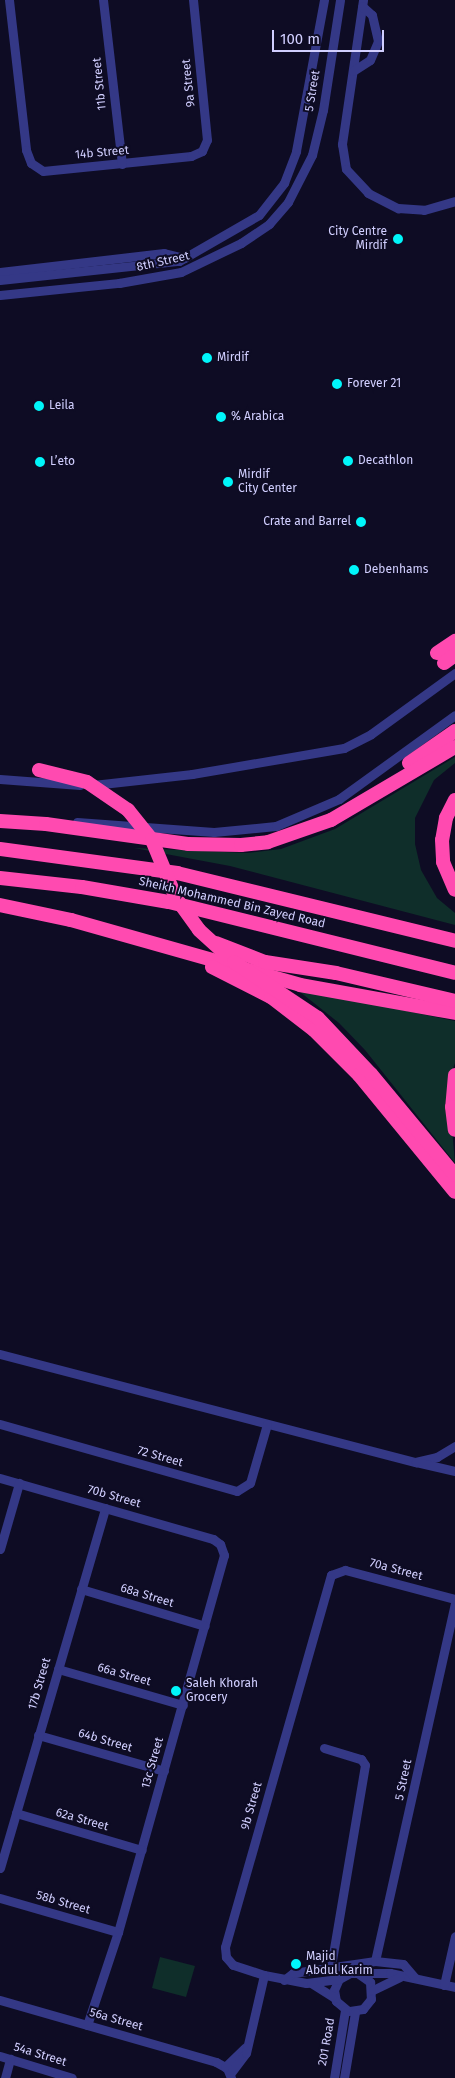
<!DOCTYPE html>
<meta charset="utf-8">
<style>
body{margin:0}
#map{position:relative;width:455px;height:2078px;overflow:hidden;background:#0e0c24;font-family:"Fira Sans",sans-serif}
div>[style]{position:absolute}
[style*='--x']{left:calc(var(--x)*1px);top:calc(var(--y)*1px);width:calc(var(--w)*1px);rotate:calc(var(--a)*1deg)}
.green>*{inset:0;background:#0f2e2a}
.minor>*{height:9px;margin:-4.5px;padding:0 4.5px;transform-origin:4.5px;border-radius:4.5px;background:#343886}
.highway>*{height:14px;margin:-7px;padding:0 7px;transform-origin:7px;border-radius:7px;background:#ff4ab0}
.highway-bridge>*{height:14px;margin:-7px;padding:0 7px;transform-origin:7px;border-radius:7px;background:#ff4ab0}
.dots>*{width:14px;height:14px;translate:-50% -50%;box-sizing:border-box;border:2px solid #0e0c24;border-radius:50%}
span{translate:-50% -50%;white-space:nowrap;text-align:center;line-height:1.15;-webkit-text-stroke:4px #0e0c24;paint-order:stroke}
.street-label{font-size:12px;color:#d1cfff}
.poi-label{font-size:12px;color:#d1cfff}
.right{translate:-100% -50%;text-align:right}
.left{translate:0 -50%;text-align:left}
.scale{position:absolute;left:272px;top:30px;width:112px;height:22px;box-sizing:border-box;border:2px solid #d1cfff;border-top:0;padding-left:6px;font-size:15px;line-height:18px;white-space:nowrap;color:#d1cfff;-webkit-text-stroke:4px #0e0c24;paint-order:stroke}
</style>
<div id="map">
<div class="green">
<i style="clip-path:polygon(455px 757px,455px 763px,434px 780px,415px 818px,415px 844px,421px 870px,437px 898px,455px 913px,455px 925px,230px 866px,134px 848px,247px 853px,281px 849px,335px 829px)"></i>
<i style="clip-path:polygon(295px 988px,455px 1021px,455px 1063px,448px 1083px,455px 1163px,365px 1050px,339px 1023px)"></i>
<i style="clip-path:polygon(160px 1957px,195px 1966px,186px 1997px,152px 1988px)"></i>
</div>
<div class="minor">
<i style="--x:9;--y:0;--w:151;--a:83.5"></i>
<i style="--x:26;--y:150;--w:14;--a:69"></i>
<i style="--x:31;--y:163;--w:14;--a:34"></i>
<i style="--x:43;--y:171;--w:149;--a:-5.8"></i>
<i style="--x:191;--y:156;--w:12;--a:-24"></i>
<i style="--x:202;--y:151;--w:12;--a:-66"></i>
<i style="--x:207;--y:140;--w:141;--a:-95.7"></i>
<i style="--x:103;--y:0;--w:165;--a:83.4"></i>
<i style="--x:363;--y:0;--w:146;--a:98.3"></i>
<i style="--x:342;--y:144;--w:25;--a:81"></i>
<i style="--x:346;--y:169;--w:33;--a:47"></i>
<i style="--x:368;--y:193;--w:34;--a:27"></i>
<i style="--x:398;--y:208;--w:26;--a:4"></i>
<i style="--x:424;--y:210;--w:32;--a:-16"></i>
<i style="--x:353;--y:71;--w:20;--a:-33"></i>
<i style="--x:370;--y:60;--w:21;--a:-67"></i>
<i style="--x:378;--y:41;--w:27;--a:-103"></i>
<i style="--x:372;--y:15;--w:13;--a:-138"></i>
<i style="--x:0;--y:272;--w:165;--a:-6.6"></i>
<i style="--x:164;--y:253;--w:21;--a:14"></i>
<i style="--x:0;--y:280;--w:180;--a:-6.1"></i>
<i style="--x:179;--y:261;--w:92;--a:-29.9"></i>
<i style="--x:259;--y:215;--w:41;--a:-52"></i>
<i style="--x:284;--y:183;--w:34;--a:-69"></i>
<i style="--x:296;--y:151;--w:154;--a:-79.5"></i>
<i style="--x:0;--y:295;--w:120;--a:-5.8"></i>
<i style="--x:119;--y:283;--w:63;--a:-10.1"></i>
<i style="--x:181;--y:272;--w:67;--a:-25.8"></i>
<i style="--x:241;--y:243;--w:34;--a:-34"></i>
<i style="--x:269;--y:224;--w:29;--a:-49"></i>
<i style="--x:288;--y:202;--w:53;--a:-62.9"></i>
<i style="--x:312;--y:155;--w:46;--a:-76.3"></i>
<i style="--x:323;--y:110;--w:111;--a:-81.2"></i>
<i style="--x:0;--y:779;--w:80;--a:4.3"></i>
<i style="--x:93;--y:785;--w:100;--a:-6.3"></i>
<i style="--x:192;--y:774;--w:154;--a:-9.7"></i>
<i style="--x:344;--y:748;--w:30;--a:-27"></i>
<i style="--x:371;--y:734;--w:104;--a:-36"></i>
<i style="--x:77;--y:822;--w:137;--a:4.2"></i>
<i style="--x:214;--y:832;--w:62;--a:-5.5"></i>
<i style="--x:276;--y:826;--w:69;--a:-23.2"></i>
<i style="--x:339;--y:799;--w:143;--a:-35.9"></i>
<i style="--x:0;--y:1354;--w:430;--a:14.6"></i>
<i style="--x:0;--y:1424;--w:246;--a:15.8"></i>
<i style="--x:237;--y:1491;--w:15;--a:-32"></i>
<i style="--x:250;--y:1483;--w:61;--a:-73.9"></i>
<i style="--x:455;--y:1446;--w:21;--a:149"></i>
<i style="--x:437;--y:1457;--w:22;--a:167"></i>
<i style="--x:416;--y:1462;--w:40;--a:13"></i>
<i style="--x:0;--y:1478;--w:222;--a:16"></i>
<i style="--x:213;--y:1539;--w:9;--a:36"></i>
<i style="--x:220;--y:1544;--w:12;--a:70"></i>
<i style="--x:224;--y:1555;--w:392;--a:105.7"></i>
<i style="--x:118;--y:1932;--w:98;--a:108.4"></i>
<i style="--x:0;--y:1549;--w:69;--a:-73.9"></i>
<i style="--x:81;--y:1589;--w:129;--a:16.6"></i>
<i style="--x:58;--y:1669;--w:130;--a:16.1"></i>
<i style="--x:38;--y:1735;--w:131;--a:15.9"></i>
<i style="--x:324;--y:1748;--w:39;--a:17"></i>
<i style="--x:361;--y:1759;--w:7;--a:56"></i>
<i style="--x:365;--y:1765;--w:204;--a:99.6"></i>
<i style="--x:16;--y:1813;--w:131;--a:16.4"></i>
<i style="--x:0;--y:1868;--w:375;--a:-73.7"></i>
<i style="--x:0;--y:1898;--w:123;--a:16.1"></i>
<i style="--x:375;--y:1961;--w:367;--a:-77.4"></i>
<i style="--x:359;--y:1974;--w:14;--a:36"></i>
<i style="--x:370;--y:1982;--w:17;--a:87"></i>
<i style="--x:371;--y:1999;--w:13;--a:129"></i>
<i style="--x:363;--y:2009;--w:15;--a:172"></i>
<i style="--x:348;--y:2011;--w:16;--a:-140"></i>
<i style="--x:336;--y:2001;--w:11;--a:-100"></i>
<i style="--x:334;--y:1990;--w:12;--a:-66"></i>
<i style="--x:339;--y:1979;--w:13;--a:-29"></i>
<i style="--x:350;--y:1973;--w:40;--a:0"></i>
<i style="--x:390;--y:1973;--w:66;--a:12.2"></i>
<i style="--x:339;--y:1979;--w:33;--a:173"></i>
<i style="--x:306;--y:1983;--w:43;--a:-169.2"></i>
<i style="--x:264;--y:1975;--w:33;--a:-162"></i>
<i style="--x:233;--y:1965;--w:11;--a:-131"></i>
<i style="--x:226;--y:1957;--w:10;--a:-96"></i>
<i style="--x:225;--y:1947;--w:387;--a:-74.1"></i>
<i style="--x:331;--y:1575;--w:15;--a:-20"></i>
<i style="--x:345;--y:1570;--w:114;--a:14.8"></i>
<i style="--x:284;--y:1980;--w:11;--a:-38"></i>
<i style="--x:293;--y:1973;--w:83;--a:-8.3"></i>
<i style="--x:375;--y:1961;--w:28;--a:6"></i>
<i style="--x:403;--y:1964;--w:18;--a:49"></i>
<i style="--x:311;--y:1983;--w:28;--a:32"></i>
<i style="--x:444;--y:1985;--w:50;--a:-77.3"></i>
<i style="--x:373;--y:1990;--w:30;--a:-26"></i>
<i style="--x:0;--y:2000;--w:225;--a:16"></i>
<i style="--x:216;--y:2062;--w:13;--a:29"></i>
<i style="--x:227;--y:2068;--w:11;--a:68"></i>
<i style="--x:0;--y:2056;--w:75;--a:17"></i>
<i style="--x:225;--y:2067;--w:28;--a:-44"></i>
<i style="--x:230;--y:2074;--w:26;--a:-53"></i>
<i style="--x:246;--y:2053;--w:80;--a:-77"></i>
<i style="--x:5;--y:2078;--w:20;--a:-75"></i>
<i style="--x:334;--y:2078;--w:69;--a:-80.8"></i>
<i style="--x:344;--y:2078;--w:67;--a:-80.5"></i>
</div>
<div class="highway">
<i style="--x:437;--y:653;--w:22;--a:-34"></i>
<i style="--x:444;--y:663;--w:14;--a:-36"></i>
<i style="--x:409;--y:763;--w:56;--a:-34.8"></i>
<i style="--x:455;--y:800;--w:20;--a:117"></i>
<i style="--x:446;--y:818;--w:22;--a:100"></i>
<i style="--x:442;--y:840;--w:22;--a:87"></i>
<i style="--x:443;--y:862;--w:30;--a:67"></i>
<i style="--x:0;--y:821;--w:46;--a:3.7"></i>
<i style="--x:46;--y:824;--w:143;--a:8"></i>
<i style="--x:188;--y:844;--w:53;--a:1.1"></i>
<i style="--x:241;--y:845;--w:27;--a:-6"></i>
<i style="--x:268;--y:842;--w:67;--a:-19.2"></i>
<i style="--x:331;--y:820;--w:144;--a:-30.5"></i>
<i style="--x:0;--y:849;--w:179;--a:7.7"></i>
<i style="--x:177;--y:873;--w:286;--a:13.7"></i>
<i style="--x:0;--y:878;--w:82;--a:6.3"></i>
<i style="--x:82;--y:887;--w:88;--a:9.8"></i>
<i style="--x:169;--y:902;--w:295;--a:13.9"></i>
<i style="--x:0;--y:905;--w:73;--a:11.9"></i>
<i style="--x:71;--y:920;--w:238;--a:15.8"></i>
<i style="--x:300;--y:985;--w:158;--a:10.2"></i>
<i style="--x:216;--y:943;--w:53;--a:21.2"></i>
<i style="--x:265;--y:962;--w:72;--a:8.8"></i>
<i style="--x:336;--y:973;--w:122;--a:13.2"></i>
<i style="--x:212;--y:967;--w:66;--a:27"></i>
<i style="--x:271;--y:997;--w:54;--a:37.5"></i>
<i style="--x:314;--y:1030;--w:64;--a:45"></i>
<i style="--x:359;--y:1075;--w:151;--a:50.6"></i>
<i style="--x:371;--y:1074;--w:131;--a:50.3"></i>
<i style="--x:455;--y:1075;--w:32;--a:95"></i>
<i style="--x:452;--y:1107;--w:23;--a:83"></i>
</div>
<div class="highway-bridge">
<i style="--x:39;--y:770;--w:49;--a:14"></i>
<i style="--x:87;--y:782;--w:50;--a:34.3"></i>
<i style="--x:128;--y:810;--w:38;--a:51"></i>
<i style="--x:152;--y:840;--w:63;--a:67.5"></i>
<i style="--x:176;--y:898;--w:39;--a:54"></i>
<i style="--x:199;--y:930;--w:47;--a:42.4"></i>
<i style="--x:234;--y:962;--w:101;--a:33.7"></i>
<i style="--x:318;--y:1018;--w:77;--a:46.6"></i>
</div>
<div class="dots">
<i style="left:398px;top:239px;background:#00f6fa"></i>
<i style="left:207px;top:358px;background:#00f6fa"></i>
<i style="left:337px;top:384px;background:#00f6fa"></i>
<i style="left:39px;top:406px;background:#00f6fa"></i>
<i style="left:221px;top:417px;background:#00f6fa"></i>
<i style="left:348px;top:461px;background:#00f6fa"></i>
<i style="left:40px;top:462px;background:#00f6fa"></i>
<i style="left:228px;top:482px;background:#00f6fa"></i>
<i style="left:361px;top:522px;background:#00f6fa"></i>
<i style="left:354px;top:570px;background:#00f6fa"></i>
<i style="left:176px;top:1691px;background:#00f6fa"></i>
<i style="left:296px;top:1964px;background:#00f6fa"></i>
</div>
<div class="street-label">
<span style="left:189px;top:83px;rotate:-96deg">9a Street</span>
<span style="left:100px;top:84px;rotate:-96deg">11b Street</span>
<span style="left:313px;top:91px;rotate:-81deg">5 Street</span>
<span style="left:102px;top:153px;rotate:-5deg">14b Street</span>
<span style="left:163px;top:262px;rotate:-13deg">8th Street</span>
<span style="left:232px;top:903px;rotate:13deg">Sheikh Mohammed Bin Zayed Road</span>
<span style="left:160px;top:1457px;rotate:16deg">72 Street</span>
<span style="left:114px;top:1497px;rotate:16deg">70b Street</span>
<span style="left:396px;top:1570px;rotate:15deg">70a Street</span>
<span style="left:147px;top:1596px;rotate:17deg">68a Street</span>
<span style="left:124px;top:1675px;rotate:16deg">66a Street</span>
<span style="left:40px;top:1684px;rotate:-74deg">17b Street</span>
<span style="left:105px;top:1741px;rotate:16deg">64b Street</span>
<span style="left:153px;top:1763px;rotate:-74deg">13c Street</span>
<span style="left:404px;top:1780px;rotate:-78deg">5 Street</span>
<span style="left:252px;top:1806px;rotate:-74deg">9b Street</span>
<span style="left:82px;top:1820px;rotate:16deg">62a Street</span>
<span style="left:63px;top:1903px;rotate:16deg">58b Street</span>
<span style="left:116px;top:2020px;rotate:16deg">56a Street</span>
<span style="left:327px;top:2042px;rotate:-80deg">201 Road</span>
<span style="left:40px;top:2055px;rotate:17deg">54a Street</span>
</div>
<div class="poi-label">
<span class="right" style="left:387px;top:239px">City Centre<br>Mirdif</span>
<span class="left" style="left:217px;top:358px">Mirdif</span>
<span class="left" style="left:347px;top:384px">Forever 21</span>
<span class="left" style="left:49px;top:406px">Leila</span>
<span class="left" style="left:231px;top:417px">% Arabica</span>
<span class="left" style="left:358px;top:461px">Decathlon</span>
<span class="left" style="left:50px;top:462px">L’eto</span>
<span class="left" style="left:238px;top:482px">Mirdif<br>City Center</span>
<span class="right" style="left:351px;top:522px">Crate and Barrel</span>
<span class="left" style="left:364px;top:570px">Debenhams</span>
<span class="left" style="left:186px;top:1691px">Saleh Khorah<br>Grocery</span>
<span class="left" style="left:306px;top:1964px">Majid<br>Abdul Karim</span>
</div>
<div class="scale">100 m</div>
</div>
